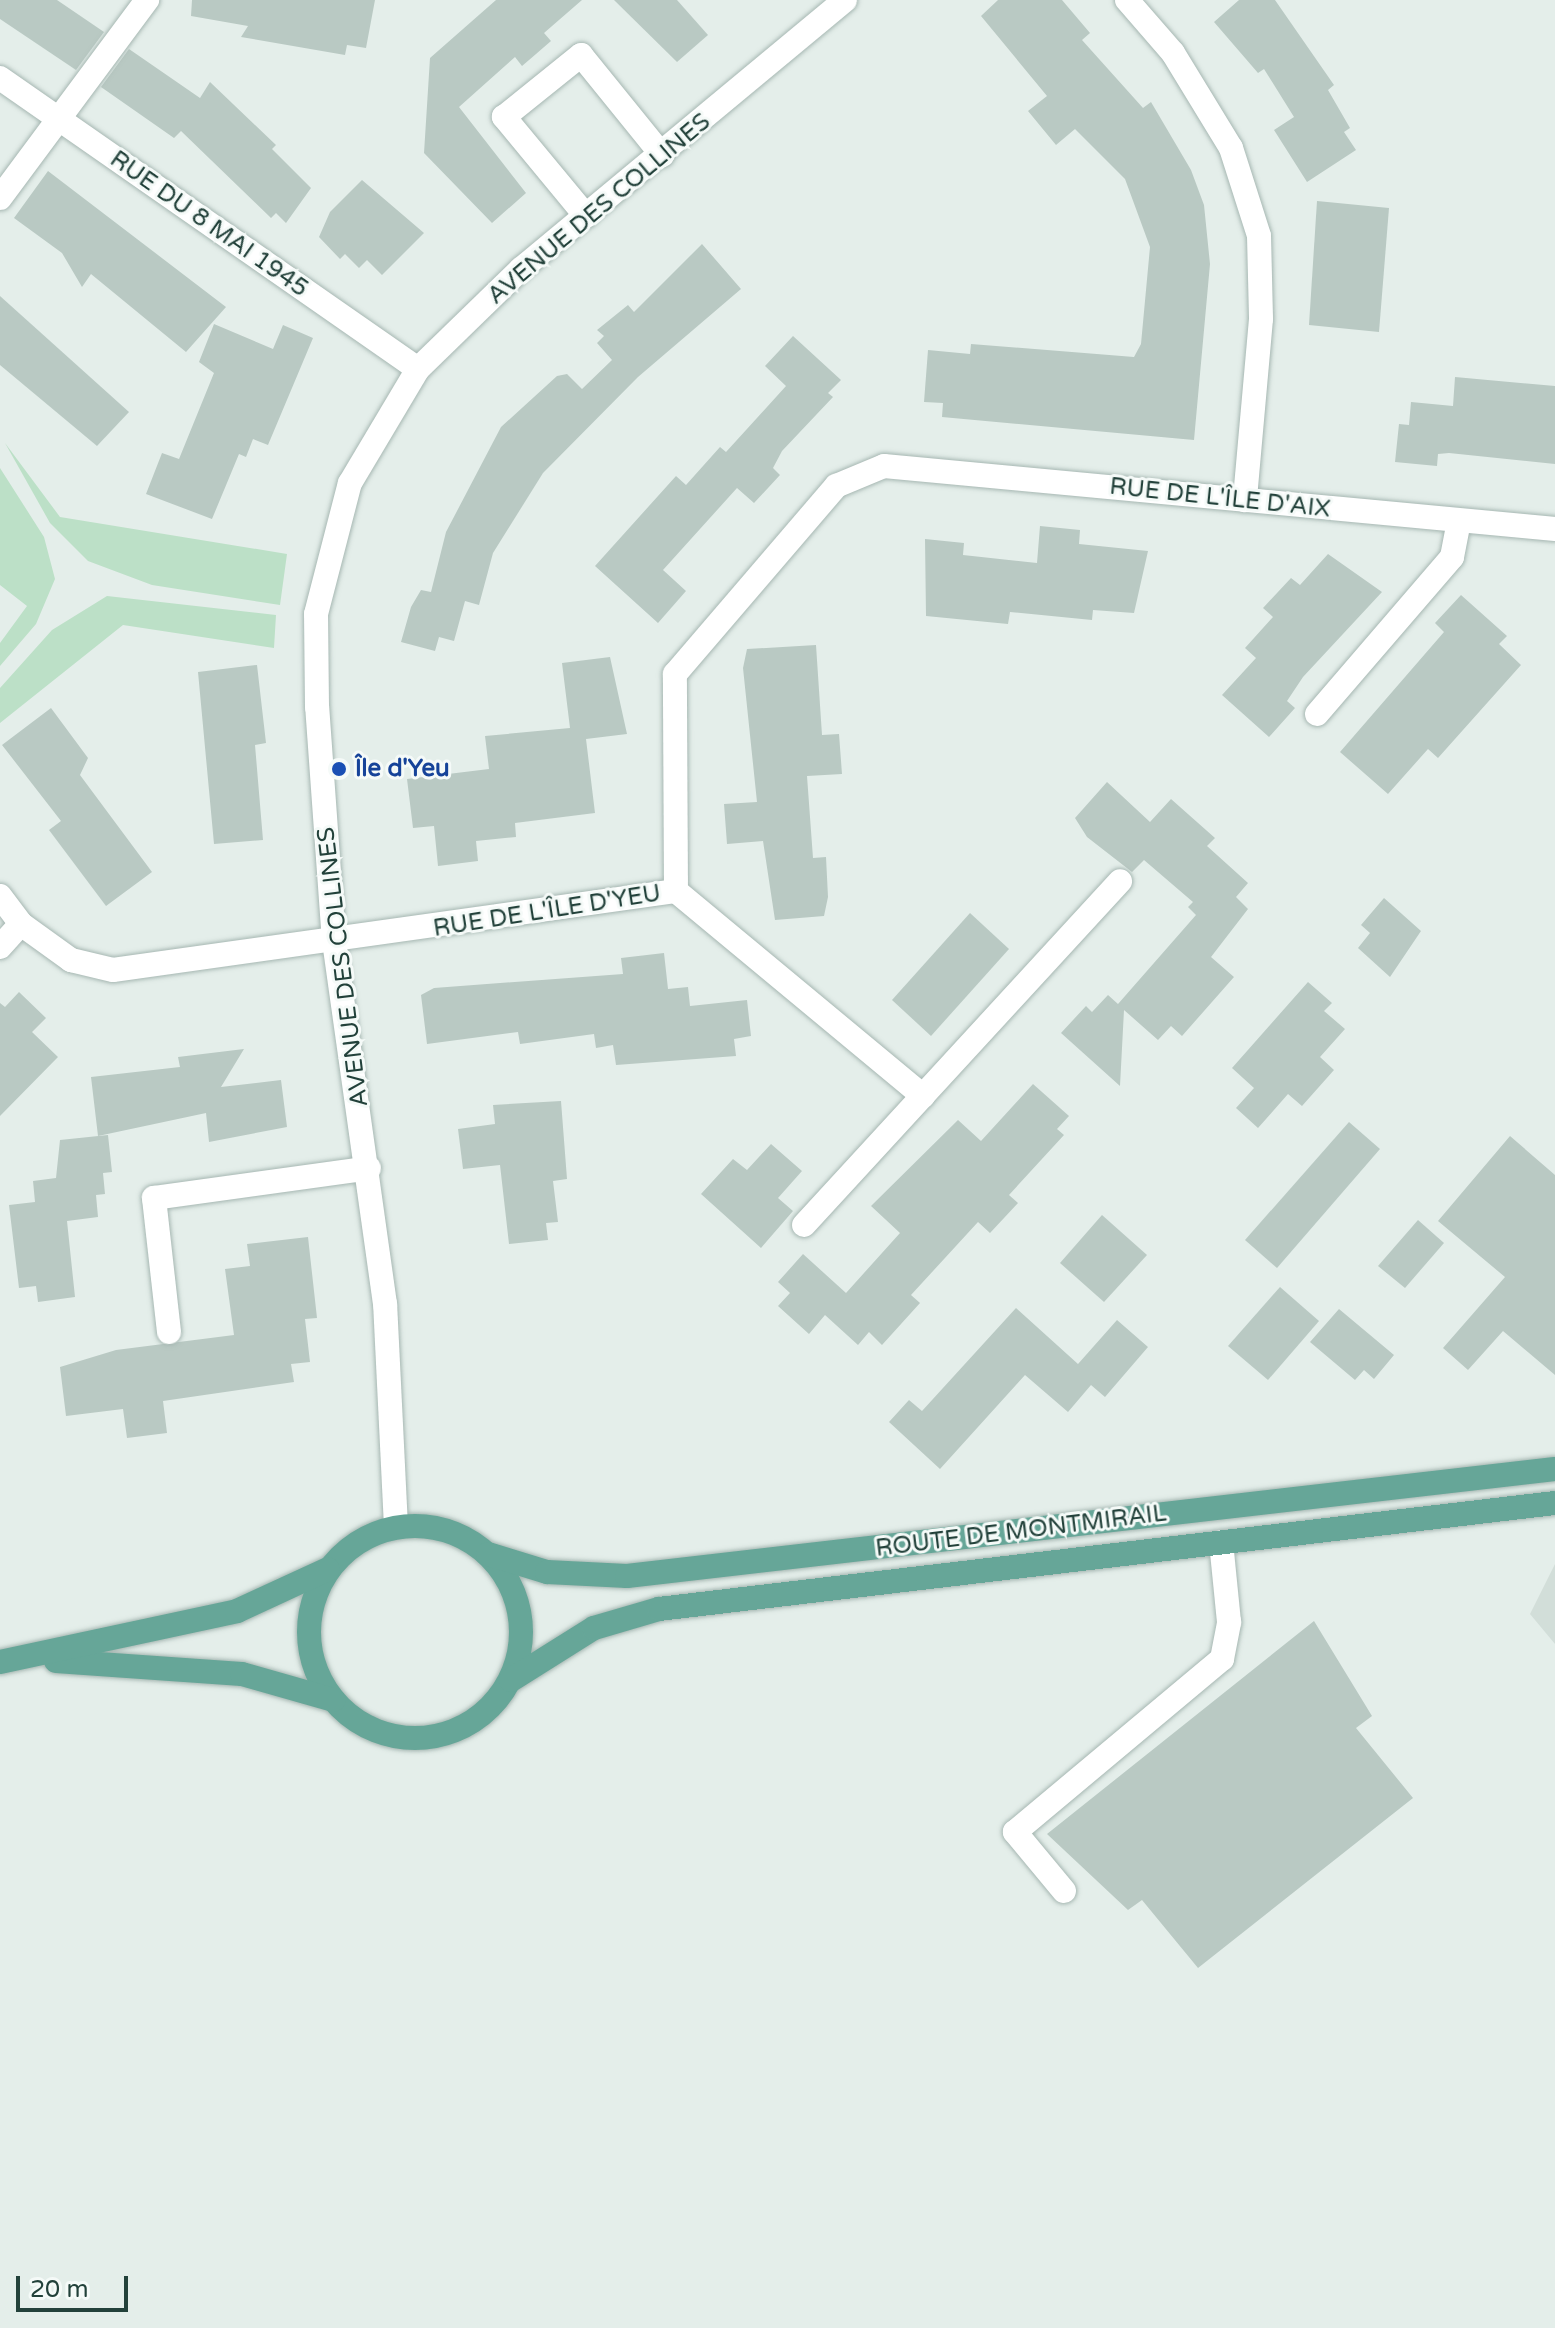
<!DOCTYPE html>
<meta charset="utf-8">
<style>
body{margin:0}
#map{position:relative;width:1555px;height:2328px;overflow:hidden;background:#e4eeea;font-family:"Varela Round",sans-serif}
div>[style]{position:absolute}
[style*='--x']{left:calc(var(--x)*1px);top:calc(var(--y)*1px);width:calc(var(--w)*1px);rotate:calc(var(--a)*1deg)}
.built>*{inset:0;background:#d2ded9}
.green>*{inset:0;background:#bce0c7}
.building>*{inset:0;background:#b9c9c3}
.roads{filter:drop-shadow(0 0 2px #a6b7b2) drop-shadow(0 0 2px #a6b7b2)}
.minor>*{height:24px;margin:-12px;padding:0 12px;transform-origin:12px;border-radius:12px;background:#fff}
.major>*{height:24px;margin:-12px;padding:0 12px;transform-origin:12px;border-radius:12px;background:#66a698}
.major>.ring{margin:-12px;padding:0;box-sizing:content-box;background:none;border:24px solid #66a698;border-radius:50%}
.dots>*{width:22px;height:22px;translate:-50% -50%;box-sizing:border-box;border:4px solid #f5faf8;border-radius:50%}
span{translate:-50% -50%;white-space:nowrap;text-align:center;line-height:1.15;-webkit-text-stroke:6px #f5faf8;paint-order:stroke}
.street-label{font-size:24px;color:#22413a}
.transit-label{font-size:24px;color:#164399;font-weight:700}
.left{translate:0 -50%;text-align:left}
.scale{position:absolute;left:16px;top:2276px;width:112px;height:36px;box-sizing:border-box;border:4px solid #22413a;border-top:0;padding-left:10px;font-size:24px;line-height:28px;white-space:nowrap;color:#22413a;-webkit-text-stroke:6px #f5faf8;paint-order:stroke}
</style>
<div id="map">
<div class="built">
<i style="clip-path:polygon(1555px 1564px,1555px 1644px,1530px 1614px)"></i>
</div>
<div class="green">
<i style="clip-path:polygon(5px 443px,60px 517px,287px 554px,280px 605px,152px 585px,88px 561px,50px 523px)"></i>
<i style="clip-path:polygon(0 468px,44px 537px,55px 579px,36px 624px,0 666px,0 643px,27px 606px,0 585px)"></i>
<i style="clip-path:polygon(107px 596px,276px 615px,274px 648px,123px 625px,0 723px,0 688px,52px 630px)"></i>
</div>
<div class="building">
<i style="clip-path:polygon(0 0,57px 0,104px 32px,76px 70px,0 19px)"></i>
<i style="clip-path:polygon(192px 0,375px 0,366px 48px,347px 45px,345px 55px,241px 37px,248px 26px,191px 16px)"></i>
<i style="clip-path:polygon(496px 0,582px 0,544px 33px,551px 41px,536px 54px,522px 66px,515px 57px,459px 107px,526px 193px,492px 223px,424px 153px,430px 58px)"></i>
<i style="clip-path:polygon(614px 0,677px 0,708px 35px,677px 62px)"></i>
<i style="clip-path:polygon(998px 0,1062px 0,1090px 33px,1082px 40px,1143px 108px,1151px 102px,1191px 170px,1204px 205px,1210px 264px,1194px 440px,942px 417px,943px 403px,924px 402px,928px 350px,970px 354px,971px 344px,1134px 357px,1141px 344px,1150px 247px,1125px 179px,1075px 129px,1056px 145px,1028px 111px,1047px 96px,981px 16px)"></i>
<i style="clip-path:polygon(1239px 0,1275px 0,1334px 85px,1328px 90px,1350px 128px,1344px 132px,1356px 150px,1307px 182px,1274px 130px,1294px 117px,1264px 69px,1258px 73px,1214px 22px)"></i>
<i style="clip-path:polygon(129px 49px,200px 98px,210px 82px,276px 145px,272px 149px,311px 188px,286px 223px,276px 213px,271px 218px,181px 131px,174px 138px,101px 87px)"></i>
<i style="clip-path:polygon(48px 171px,226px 307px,186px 352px,91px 274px,82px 287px,62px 253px,14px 218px)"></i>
<i style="clip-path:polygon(362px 180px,424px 233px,382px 275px,367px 260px,359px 268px,345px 254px,340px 259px,319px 237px,330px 212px)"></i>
<i style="clip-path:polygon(1317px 201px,1389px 208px,1379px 332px,1309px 325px)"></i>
<i style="clip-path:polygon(702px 244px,741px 289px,638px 377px,543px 473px,493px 553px,479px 605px,465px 601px,454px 641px,439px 637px,435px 651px,401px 642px,411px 607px,421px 590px,431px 592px,446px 532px,501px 427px,557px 376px,567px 374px,582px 389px,612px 360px,597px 343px,604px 336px,597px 330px,628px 305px,634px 312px)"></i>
<i style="clip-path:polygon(0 296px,129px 412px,97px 446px,0 365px)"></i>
<i style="clip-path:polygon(214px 324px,273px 349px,283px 325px,313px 338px,268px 445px,253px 439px,246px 457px,239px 454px,212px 519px,146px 494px,162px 453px,179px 459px,214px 373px,199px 362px)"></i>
<i style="clip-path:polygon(793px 336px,841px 380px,828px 393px,833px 397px,782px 451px,773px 468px,780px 475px,754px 503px,737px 488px,663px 570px,686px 591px,658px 623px,595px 566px,676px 476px,686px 485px,720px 447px,726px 452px,786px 386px,765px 366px)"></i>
<i style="clip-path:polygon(1455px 377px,1555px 386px,1555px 464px,1449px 453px,1438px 454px,1437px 466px,1395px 462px,1399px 424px,1409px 425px,1411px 402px,1453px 406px)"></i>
<i style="clip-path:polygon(1040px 526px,1080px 530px,1079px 544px,1148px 551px,1134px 613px,1093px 610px,1092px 620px,1010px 612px,1008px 624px,926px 616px,925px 539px,964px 543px,963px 555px,1037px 563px)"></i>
<i style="clip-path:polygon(1328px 554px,1382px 592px,1303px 677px,1287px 701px,1295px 708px,1269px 737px,1222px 695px,1256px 658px,1245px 648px,1273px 617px,1263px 608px,1291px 578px,1300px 585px)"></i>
<i style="clip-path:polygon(1461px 595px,1507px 636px,1499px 644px,1521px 665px,1438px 758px,1428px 749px,1388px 794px,1340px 752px,1444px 632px,1435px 623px)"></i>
<i style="clip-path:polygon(816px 645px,822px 735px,839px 734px,842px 774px,807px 776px,813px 858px,826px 857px,828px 897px,824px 916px,775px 920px,763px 841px,727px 844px,724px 804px,757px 802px,743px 668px,747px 649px)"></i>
<i style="clip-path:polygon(610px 657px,627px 734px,586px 739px,595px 813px,515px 823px,516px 837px,476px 841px,478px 861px,438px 866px,434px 826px,413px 828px,407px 779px,489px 769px,485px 736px,570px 728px,562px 663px)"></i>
<i style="clip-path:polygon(257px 665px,266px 743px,255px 745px,263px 840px,214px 844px,198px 672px)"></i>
<i style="clip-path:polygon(51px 708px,88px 758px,80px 775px,152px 872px,106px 906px,49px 830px,61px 821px,2px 745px)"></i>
<i style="clip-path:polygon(1107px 782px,1150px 822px,1171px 799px,1215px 838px,1207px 846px,1248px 883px,1236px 897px,1248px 909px,1211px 957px,1234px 977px,1182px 1036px,1171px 1026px,1158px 1040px,1124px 1010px,1120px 1086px,1061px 1033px,1086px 1006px,1092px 1012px,1108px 995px,1118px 1004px,1196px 915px,1188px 907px,1193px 902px,1144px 860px,1132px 872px,1087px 837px,1075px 818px)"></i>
<i style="clip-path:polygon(1384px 898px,1421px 931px,1390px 977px,1358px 948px,1370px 933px,1361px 925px)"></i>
<i style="clip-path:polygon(970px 913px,1009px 949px,931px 1036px,892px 1000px)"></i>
<i style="clip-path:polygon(664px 953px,668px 989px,688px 987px,690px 1006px,747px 1000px,751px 1036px,734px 1039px,736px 1056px,616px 1065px,613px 1045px,596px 1048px,594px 1034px,520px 1044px,518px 1032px,427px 1044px,421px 995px,434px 988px,623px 974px,621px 958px)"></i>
<i style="clip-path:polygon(1308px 982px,1332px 1003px,1324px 1011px,1345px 1029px,1320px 1057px,1334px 1070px,1302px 1106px,1288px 1094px,1258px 1128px,1236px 1108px,1254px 1088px,1232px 1068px)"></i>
<i style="clip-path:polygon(19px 992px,46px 1018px,32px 1032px,58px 1057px,0 1116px,0 1003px,5px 1007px)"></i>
<i style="clip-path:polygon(244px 1049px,221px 1087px,281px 1080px,287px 1127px,209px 1142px,206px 1113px,98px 1136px,91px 1077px,180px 1067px,178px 1057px)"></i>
<i style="clip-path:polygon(1033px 1084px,1069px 1116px,1057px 1129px,1064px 1135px,1009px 1195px,1018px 1203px,990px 1233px,978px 1222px,911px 1295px,920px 1303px,882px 1345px,869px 1332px,858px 1345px,825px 1315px,809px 1334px,778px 1306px,790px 1293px,778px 1282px,803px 1254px,846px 1293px,900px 1233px,871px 1206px,958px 1120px,981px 1141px)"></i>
<i style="clip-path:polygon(561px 1101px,567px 1179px,553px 1181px,558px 1222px,546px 1223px,548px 1240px,509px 1244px,500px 1165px,463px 1169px,458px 1129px,495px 1124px,493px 1105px)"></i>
<i style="clip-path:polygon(1349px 1122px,1380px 1149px,1277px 1268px,1245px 1240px)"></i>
<i style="clip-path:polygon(108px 1135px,112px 1172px,103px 1173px,105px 1194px,96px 1195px,98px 1217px,67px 1221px,75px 1297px,38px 1302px,36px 1286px,19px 1288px,9px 1205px,35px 1202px,33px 1181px,56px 1178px,60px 1140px)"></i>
<i style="clip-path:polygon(1510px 1136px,1555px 1175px,1555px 1375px,1503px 1331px,1468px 1370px,1443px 1348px,1505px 1277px,1438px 1221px)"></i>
<i style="clip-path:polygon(771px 1144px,802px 1171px,778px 1198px,793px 1211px,761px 1248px,701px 1194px,733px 1159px,747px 1170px)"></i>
<i style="clip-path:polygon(1102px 1215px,1147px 1255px,1104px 1302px,1060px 1263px)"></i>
<i style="clip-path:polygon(1418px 1220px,1444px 1243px,1405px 1288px,1378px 1266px)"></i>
<i style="clip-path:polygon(308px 1237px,317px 1318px,305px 1319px,310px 1362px,291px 1364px,294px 1382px,163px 1401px,167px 1433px,127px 1438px,123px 1409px,66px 1416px,60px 1367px,116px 1350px,234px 1335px,225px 1269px,250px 1266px,247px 1244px)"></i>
<i style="clip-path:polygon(1280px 1287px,1319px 1321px,1268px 1380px,1228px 1346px)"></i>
<i style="clip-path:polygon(1016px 1308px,1078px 1364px,1117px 1320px,1148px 1347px,1105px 1397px,1091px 1385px,1068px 1412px,1025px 1375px,940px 1469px,889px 1422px,909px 1400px,922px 1411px)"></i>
<i style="clip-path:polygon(1339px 1309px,1394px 1355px,1374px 1379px,1364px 1370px,1355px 1380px,1310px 1342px)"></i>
<i style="clip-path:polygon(1314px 1621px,1372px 1716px,1356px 1728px,1413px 1798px,1198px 1968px,1142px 1900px,1128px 1910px,1047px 1834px)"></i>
</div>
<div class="roads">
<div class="minor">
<i style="--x:1127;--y:0;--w:70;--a:49"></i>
<i style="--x:1173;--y:53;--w:111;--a:58.6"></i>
<i style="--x:1231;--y:148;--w:92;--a:72.3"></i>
<i style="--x:1259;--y:236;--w:83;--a:88.6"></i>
<i style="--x:1261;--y:319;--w:182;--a:95.1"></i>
<i style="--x:0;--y:78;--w:509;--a:34.84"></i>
<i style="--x:0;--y:198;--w:247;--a:-53.4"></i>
<i style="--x:586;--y:216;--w:129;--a:-129.6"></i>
<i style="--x:504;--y:117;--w:99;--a:-38.8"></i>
<i style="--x:581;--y:55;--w:129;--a:51"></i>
<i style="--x:1317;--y:714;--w:207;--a:-49.3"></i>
<i style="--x:1452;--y:557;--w:37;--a:-79"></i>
<i style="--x:676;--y:891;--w:321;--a:39.7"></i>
<i style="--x:0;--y:896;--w:35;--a:53"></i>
<i style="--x:21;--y:924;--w:62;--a:35.8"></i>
<i style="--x:71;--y:960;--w:43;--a:13.4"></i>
<i style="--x:113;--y:970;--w:569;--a:-7.99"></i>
<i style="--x:676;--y:891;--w:217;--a:-90.3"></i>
<i style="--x:675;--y:674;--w:248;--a:-49.4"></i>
<i style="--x:836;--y:486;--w:52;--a:-22.6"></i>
<i style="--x:884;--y:466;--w:674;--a:5.36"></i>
<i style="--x:0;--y:947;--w:31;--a:-48"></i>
<i style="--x:804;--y:1225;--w:467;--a:-47.4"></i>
<i style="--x:169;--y:1332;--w:135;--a:-96.4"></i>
<i style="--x:154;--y:1198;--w:217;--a:-7.9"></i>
<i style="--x:396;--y:1527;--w:223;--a:-92.8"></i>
<i style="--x:385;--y:1304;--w:366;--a:-98"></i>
<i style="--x:334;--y:942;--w:236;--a:-94.1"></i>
<i style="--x:317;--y:707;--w:93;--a:-90.6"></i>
<i style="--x:316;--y:614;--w:135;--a:-75.5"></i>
<i style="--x:350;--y:483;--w:133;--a:-59.2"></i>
<i style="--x:418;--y:369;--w:144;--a:-44.2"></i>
<i style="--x:521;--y:269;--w:421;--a:-39.7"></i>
<i style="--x:1064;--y:1891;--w:77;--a:-129.7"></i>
<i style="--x:1015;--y:1832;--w:270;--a:-39.9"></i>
<i style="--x:1222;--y:1659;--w:38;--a:-79"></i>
<i style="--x:1229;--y:1622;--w:80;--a:-95.7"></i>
</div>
<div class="major">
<i class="ring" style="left:309px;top:1526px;width:188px;height:188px"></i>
<i style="--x:488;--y:1554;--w:62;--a:17"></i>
<i style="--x:547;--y:1572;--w:80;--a:2.9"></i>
<i style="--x:627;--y:1576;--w:934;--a:-6.58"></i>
<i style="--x:56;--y:1661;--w:186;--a:4"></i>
<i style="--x:242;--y:1674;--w:95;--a:15.9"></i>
<i style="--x:0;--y:1662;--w:242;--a:-12.1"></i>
<i style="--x:237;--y:1611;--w:100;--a:-24.8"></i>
<i style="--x:511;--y:1680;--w:98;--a:-32.1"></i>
<i style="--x:594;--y:1628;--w:68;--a:-16.3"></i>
<i style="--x:659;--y:1609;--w:902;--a:-6.75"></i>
</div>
</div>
<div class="dots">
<i style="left:339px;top:769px;background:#1a4fb4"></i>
</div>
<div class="street-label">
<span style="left:599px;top:209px;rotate:-40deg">AVENUE DES COLLINES</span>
<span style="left:209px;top:224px;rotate:35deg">RUE DU 8 MAI 1945</span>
<span style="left:1220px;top:498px;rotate:6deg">RUE DE L'ÎLE D'AIX</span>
<span style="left:547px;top:911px;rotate:-9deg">RUE DE L'ÎLE D'YEU</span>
<span style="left:343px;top:967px;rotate:-97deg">AVENUE DES COLLINES</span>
<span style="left:1021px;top:1531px;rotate:-7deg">ROUTE DE MONTMIRAIL</span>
</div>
<div class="transit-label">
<span class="left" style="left:355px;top:769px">Île d'Yeu</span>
</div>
<div class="scale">20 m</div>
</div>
